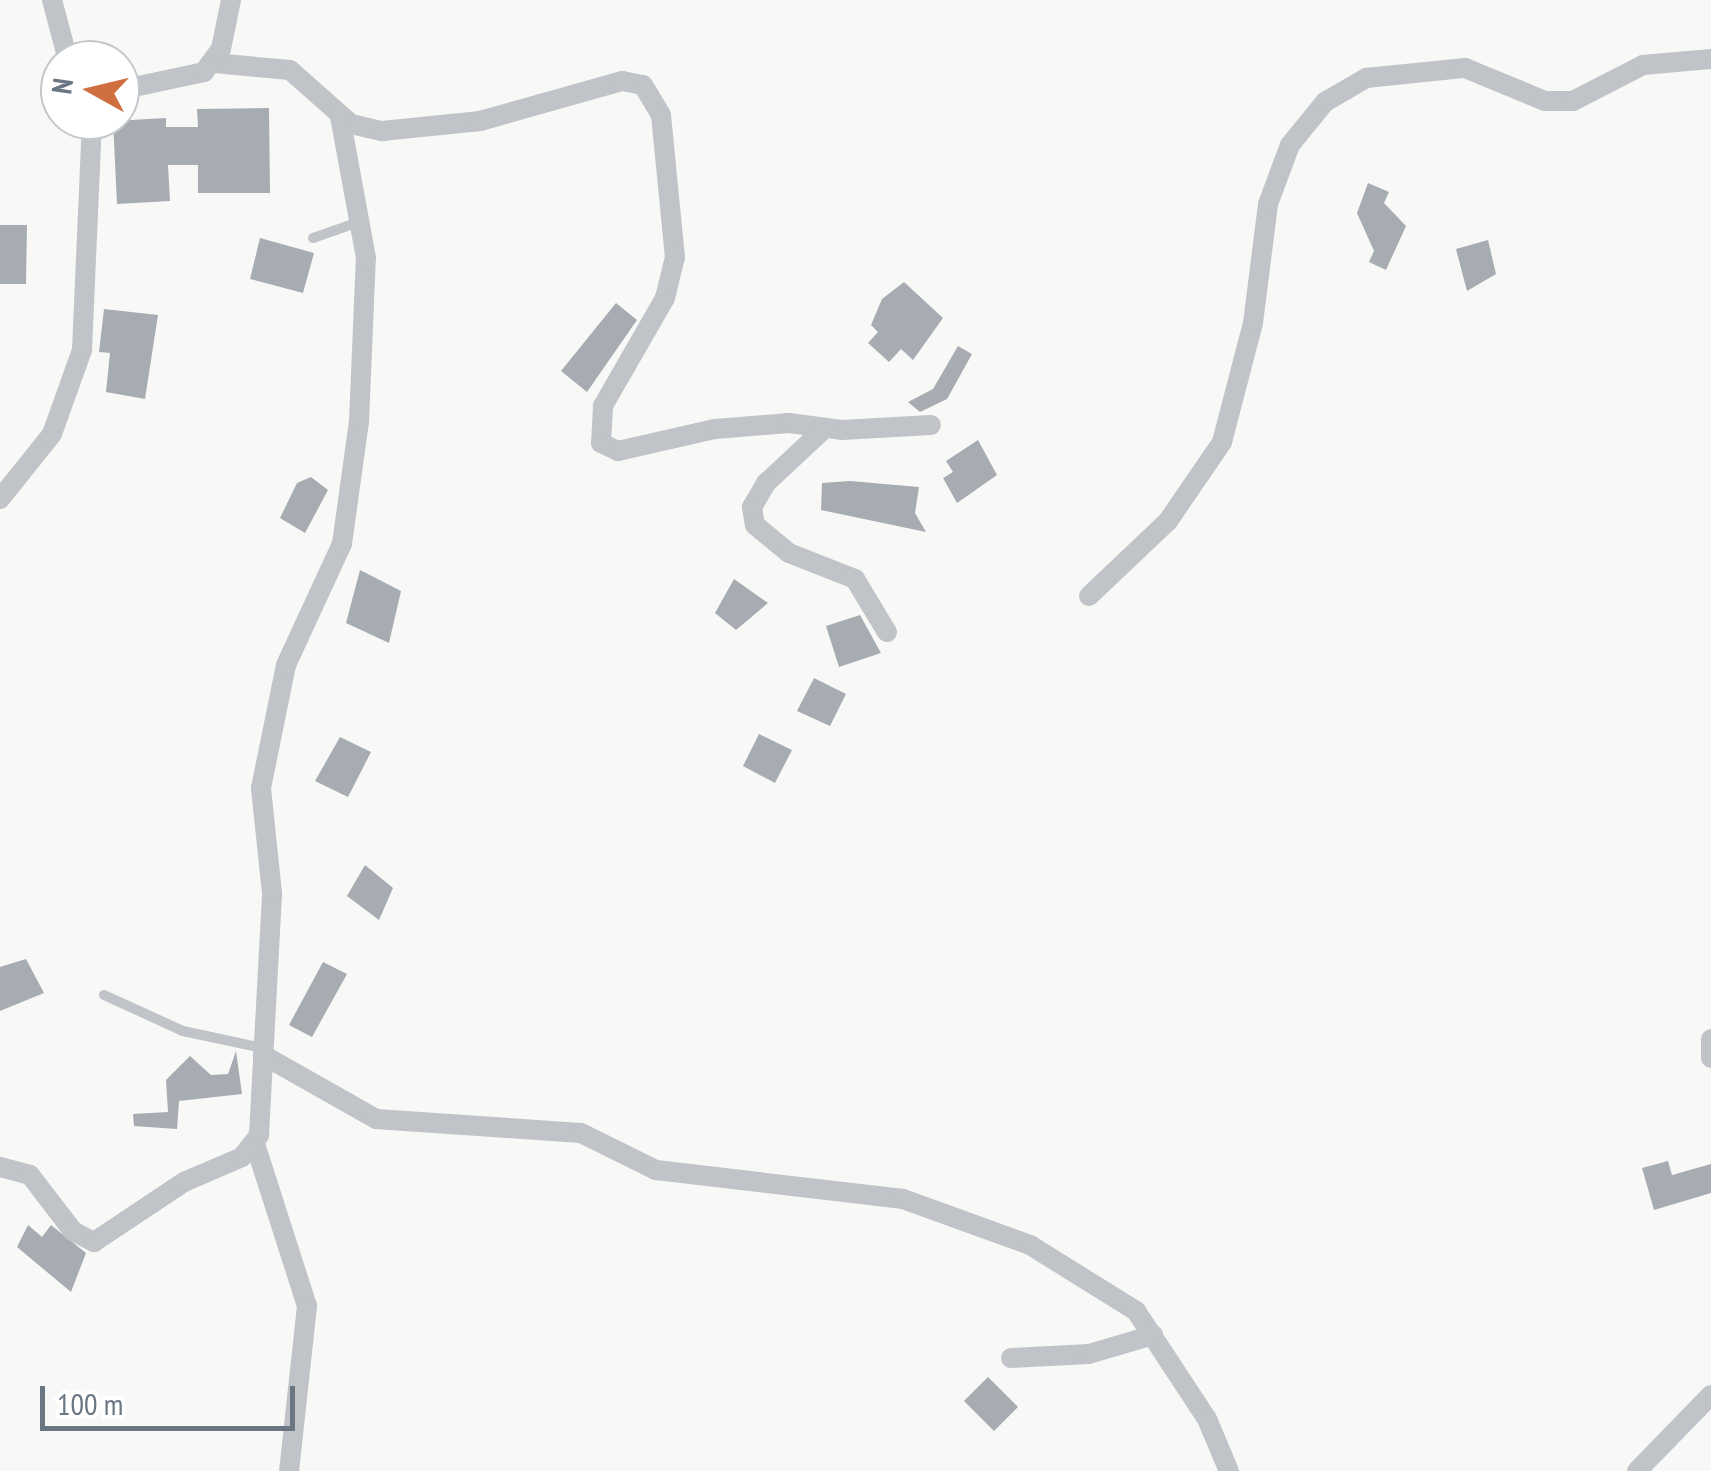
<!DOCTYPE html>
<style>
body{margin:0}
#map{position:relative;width:1711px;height:1471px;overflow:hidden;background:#f8f8f6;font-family:"PT Sans Narrow",sans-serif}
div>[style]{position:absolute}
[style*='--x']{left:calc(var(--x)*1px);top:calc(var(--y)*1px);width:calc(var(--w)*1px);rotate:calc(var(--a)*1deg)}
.building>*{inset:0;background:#a6acb2}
.service>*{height:10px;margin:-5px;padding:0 5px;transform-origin:5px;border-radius:5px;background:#c0c3c7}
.minor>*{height:20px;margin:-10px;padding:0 10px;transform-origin:10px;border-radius:10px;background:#c0c3c7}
span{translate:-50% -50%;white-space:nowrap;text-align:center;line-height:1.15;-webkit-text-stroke:10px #fff;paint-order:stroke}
.north{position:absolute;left:40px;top:40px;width:100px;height:100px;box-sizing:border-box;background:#fff;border:2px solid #c4c8cd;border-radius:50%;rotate:278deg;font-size:28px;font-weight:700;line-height:40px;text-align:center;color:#6b7683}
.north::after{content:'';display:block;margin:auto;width:35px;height:45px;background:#cf6e3f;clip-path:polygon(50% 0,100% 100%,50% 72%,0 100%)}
.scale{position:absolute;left:40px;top:1386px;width:255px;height:45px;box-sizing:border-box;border:5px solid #6b7683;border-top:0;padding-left:12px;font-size:30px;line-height:35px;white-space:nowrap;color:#6b7683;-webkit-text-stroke:8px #fff;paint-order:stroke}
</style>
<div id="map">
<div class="building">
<i style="clip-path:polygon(269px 108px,270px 193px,198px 193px,198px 165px,168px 165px,170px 201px,117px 204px,113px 121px,166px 118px,166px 127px,198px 127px,197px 109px)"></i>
<i style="clip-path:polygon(1368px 183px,1389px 192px,1384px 203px,1406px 226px,1386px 270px,1369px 262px,1374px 251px,1357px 213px)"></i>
<i style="clip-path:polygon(0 225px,27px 225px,26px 284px,0 284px)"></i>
<i style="clip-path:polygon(260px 238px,314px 253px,303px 293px,250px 279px)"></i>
<i style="clip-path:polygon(1488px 240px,1496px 274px,1467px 291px,1456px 249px)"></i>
<i style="clip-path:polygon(904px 282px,943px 318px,913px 360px,901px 349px,889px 362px,868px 343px,878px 332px,871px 325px,882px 299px)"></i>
<i style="clip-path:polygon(616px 303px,637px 320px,587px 392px,561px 371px)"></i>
<i style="clip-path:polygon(104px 309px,158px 315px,145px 399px,106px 392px,110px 353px,99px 352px)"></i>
<i style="clip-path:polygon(958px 346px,972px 354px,947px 399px,920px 412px,908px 402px,933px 389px)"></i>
<i style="clip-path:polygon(978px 440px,997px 475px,957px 503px,943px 478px,953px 472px,946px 461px)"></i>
<i style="clip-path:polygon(311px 477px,328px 490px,305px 533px,280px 518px,297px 483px)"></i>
<i style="clip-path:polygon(850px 481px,919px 487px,915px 513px,926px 532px,821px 510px,822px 483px)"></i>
<i style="clip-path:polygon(360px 570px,401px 591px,389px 643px,346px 623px)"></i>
<i style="clip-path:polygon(734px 579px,768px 603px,736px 630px,715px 613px)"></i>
<i style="clip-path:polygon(860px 615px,881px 653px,839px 667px,826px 626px)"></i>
<i style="clip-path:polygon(814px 678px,846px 694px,830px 726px,797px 711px)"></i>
<i style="clip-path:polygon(759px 734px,792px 750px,775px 783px,743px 766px)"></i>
<i style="clip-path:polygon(340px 737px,371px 752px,348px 797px,315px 781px)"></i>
<i style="clip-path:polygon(365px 865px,393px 888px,379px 920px,347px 896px)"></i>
<i style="clip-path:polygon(26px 959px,44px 993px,0 1011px,0 967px)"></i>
<i style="clip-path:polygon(323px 962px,347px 974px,312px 1037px,289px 1025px)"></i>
<i style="clip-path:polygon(236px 1051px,242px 1094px,179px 1101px,177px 1129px,134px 1126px,133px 1114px,168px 1112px,166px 1080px,190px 1056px,211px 1075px,228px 1074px)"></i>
<i style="clip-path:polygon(1668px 1161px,1672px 1175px,1711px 1164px,1711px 1193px,1654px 1210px,1642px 1168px)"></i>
<i style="clip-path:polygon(28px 1225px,42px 1237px,51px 1225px,86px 1253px,71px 1292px,17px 1247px)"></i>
<i style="clip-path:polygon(988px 1377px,1018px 1407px,994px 1431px,964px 1401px)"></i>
</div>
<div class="service">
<i style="--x:313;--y:238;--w:49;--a:-19.2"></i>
<i style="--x:104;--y:995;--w:87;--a:24.5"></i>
<i style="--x:183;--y:1031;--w:82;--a:12"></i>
</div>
<div class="minor">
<i style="--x:52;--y:0;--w:62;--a:75.1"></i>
<i style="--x:214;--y:63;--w:76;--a:5.3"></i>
<i style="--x:290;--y:70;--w:81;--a:41.5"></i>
<i style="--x:351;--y:124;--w:32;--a:13"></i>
<i style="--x:382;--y:131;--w:99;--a:-5.8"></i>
<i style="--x:480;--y:121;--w:148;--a:-15.7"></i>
<i style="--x:622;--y:81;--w:21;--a:11"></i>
<i style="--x:643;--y:85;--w:35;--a:59"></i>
<i style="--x:661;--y:115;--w:143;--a:84.4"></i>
<i style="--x:675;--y:257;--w:42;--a:103.7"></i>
<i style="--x:665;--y:298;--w:125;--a:119.9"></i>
<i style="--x:603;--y:406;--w:37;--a:93"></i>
<i style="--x:601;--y:443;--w:19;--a:25"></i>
<i style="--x:618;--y:451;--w:99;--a:-12.8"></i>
<i style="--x:715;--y:429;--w:74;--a:-4.6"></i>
<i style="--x:789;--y:423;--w:53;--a:7.5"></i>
<i style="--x:842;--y:430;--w:89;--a:-3.2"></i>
<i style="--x:120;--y:90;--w:86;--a:-12.1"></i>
<i style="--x:204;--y:72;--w:29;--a:-54"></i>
<i style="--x:221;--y:49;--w:50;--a:-78.5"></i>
<i style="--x:824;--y:429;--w:79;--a:137"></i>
<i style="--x:766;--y:483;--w:28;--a:120"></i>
<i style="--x:752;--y:507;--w:18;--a:81"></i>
<i style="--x:755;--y:525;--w:44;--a:39.5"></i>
<i style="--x:789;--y:553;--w:71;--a:21.5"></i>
<i style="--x:855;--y:579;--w:62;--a:58.9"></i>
<i style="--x:0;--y:499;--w:83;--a:-51.3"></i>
<i style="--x:52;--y:434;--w:89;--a:-70.3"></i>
<i style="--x:82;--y:350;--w:230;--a:-87.5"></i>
<i style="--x:1089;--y:596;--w:109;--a:-43.5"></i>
<i style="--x:1168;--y:521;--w:96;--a:-55.6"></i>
<i style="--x:1222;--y:442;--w:123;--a:-75.4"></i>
<i style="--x:1253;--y:323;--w:120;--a:-82.8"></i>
<i style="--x:1268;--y:204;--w:63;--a:-69.6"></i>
<i style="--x:1290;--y:145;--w:55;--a:-50.9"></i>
<i style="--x:1325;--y:102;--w:48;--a:-30.3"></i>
<i style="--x:1366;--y:78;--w:100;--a:-5.8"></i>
<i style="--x:1465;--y:68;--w:87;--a:22.4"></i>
<i style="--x:1545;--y:101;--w:28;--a:0"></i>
<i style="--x:1573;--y:101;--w:79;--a:-27.2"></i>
<i style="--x:1643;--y:65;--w:68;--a:-5"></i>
<i style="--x:1711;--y:1039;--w:19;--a:90"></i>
<i style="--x:263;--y:1055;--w:130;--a:29.5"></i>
<i style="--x:376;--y:1119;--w:205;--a:3.9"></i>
<i style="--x:581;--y:1133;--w:84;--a:26.3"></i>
<i style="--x:656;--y:1170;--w:249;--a:6.7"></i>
<i style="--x:903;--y:1199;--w:135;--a:19.9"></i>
<i style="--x:1030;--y:1245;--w:125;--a:31.9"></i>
<i style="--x:1136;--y:1311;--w:129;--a:56.7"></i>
<i style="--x:1207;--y:1419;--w:56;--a:67.1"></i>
<i style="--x:255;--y:1144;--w:170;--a:72.2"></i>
<i style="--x:307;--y:1306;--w:166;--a:96.2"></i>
<i style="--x:0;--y:1167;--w:31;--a:15"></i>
<i style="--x:30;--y:1175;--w:71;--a:52.5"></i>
<i style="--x:73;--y:1231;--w:24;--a:28"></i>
<i style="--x:94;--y:1242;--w:108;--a:-33.7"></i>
<i style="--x:184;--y:1182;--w:63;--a:-23.3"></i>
<i style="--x:242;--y:1157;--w:28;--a:-52"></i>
<i style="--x:259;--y:1135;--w:242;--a:-86.9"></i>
<i style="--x:272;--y:893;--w:106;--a:-96"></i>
<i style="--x:261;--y:788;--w:126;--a:-78.5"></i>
<i style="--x:286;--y:665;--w:133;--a:-65.2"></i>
<i style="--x:342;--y:544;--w:123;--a:-82.1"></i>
<i style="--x:359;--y:422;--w:164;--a:-87.6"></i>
<i style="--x:366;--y:258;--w:144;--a:-100.4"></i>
<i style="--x:1011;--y:1358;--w:78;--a:-2.9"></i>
<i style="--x:1089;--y:1354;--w:67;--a:-16.5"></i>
<i style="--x:1637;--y:1471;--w:106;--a:-45.8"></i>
</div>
<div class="north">N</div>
<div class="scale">100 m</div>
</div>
